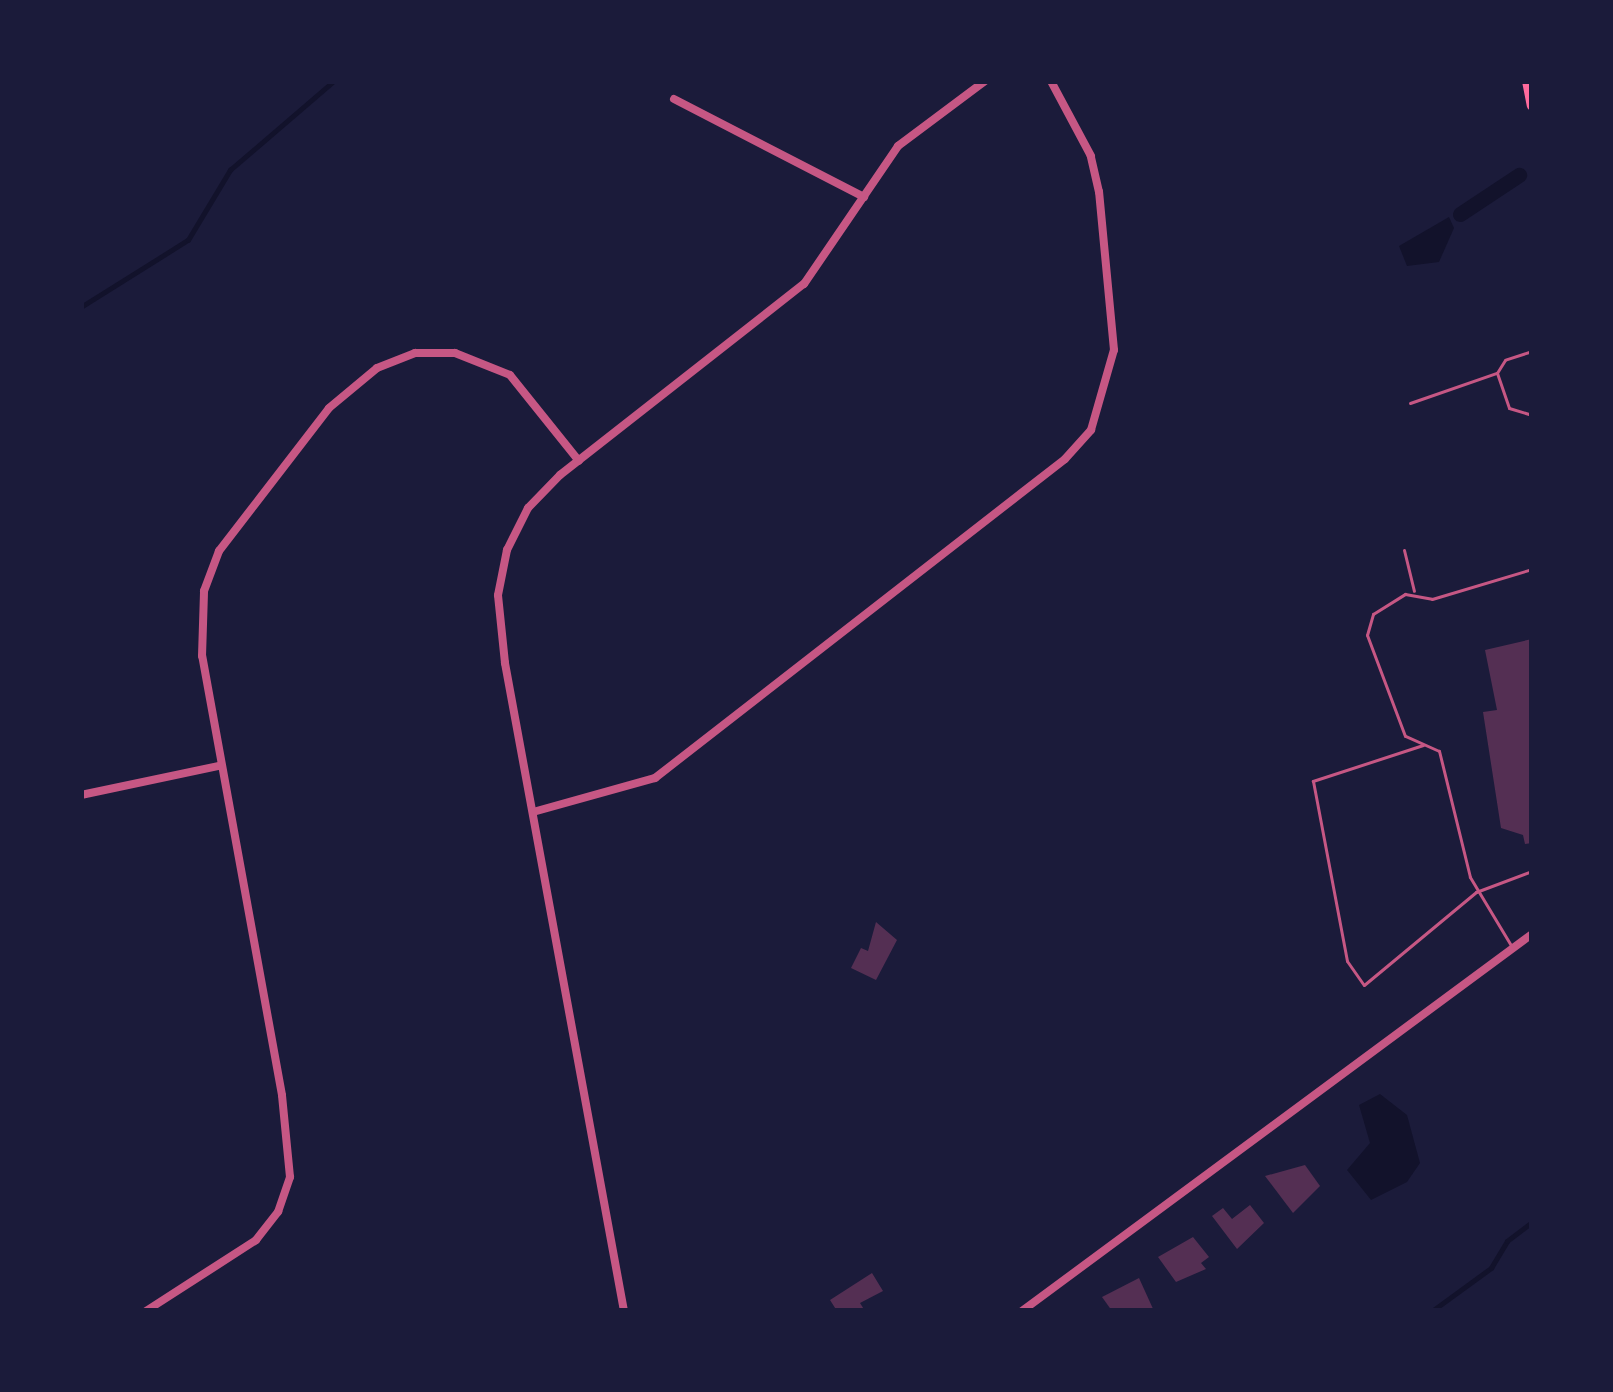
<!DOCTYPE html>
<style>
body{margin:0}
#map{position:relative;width:1613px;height:1392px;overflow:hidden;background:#1b1b3a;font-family:"Zilla Slab",serif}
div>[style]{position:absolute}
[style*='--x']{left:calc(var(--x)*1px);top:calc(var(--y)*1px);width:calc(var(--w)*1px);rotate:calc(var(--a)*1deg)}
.water>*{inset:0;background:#12122b}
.stream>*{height:4.5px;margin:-2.25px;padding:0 2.25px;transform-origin:2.25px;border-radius:2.25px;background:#12122b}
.canal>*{height:15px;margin:-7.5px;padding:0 7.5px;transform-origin:7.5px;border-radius:7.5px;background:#12122b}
.building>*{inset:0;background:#542f53}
.service>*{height:3px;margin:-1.5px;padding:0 1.5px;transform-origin:1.5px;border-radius:1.5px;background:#c65784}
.minor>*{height:8px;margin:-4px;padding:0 4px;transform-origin:4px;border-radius:4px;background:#c65784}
.primary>*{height:10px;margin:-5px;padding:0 5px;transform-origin:5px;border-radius:5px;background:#ff6b9d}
span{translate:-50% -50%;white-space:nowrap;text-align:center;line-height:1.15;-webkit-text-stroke:9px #1b1b3a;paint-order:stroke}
.frame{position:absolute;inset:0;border:84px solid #1b1b3a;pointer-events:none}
</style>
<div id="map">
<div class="water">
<i style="clip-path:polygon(1449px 217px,1454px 228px,1439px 262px,1407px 266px,1399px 246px)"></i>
<i style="clip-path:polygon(1380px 1094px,1407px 1115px,1420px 1163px,1407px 1182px,1371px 1200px,1347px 1170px,1370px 1143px,1359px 1105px)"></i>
</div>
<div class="stream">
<i style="--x:81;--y:307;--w:126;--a:-32.1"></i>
<i style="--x:188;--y:240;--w:82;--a:-59"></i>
<i style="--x:230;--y:170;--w:137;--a:-40.6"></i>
<i style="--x:1432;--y:1311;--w:73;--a:-36.1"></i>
<i style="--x:1491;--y:1268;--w:31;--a:-59"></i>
<i style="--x:1507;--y:1241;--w:31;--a:-37"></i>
</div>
<div class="canal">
<i style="--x:1460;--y:214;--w:71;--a:-33.5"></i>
</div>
<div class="building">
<i style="clip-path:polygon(1532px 639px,1532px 843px,1525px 844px,1523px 835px,1501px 828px,1483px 712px,1497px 710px,1485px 650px)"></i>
<i style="clip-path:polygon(876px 922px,897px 940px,876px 980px,851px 968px,861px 948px,868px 951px)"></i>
<i style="clip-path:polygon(1305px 1165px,1320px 1186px,1293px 1213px,1265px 1176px)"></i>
<i style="clip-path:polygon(1250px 1205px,1264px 1223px,1237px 1249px,1212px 1216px,1223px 1208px,1232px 1219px)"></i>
<i style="clip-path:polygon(1193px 1237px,1209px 1257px,1201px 1263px,1206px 1269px,1176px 1282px,1158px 1257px)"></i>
<i style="clip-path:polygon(872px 1273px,883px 1291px,860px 1303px,865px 1311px,837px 1311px,830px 1300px)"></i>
<i style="clip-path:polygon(1139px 1278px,1154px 1311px,1112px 1311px,1102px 1297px)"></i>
</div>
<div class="service">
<i style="--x:1532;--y:351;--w:28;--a:162"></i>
<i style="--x:1505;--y:360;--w:15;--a:122"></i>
<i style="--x:1497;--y:373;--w:37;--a:71"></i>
<i style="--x:1509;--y:408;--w:24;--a:17"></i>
<i style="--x:1410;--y:403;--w:91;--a:-19.2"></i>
<i style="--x:1531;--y:522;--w:2;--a:63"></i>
<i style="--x:1404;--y:550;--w:42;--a:76.3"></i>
<i style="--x:1423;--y:745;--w:116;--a:161.9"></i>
<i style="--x:1313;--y:781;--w:183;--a:79.3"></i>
<i style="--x:1347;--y:961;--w:29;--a:55"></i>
<i style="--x:1364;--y:985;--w:146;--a:-39.7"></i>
<i style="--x:1476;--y:892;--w:60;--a:-20.6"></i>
<i style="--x:1512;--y:947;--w:82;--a:-121"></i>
<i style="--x:1470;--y:877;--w:130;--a:-103.8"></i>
<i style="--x:1439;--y:751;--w:37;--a:-156"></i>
<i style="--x:1405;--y:736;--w:108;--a:-110.6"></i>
<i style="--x:1367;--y:635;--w:22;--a:-74"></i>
<i style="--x:1373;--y:614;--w:38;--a:-32"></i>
<i style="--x:1405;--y:594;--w:27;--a:10"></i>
<i style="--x:1432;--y:599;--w:104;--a:-16.7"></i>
</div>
<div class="minor">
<i style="--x:674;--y:99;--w:214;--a:27.3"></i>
<i style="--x:81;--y:795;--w:141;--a:-11.9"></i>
<i style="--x:533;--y:812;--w:127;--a:-15.6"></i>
<i style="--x:655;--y:778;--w:519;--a:-37.88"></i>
<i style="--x:1065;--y:459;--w:39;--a:-48"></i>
<i style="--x:1091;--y:430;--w:83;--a:-74"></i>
<i style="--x:1114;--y:350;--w:159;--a:-95.4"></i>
<i style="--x:1099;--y:192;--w:37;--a:-103"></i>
<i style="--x:1091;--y:156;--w:85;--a:-118.1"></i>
<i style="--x:146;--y:1311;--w:131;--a:-32.8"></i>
<i style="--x:256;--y:1240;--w:36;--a:-52"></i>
<i style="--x:278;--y:1212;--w:37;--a:-71"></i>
<i style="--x:290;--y:1177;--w:82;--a:-95.6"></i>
<i style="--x:282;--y:1095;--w:446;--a:-100.3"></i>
<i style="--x:202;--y:656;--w:65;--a:-88.2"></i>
<i style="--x:204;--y:591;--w:43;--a:-69.4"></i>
<i style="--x:219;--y:551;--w:180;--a:-52.4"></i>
<i style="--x:329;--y:408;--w:62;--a:-39.8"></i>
<i style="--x:377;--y:368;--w:41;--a:-21.5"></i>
<i style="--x:415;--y:353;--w:40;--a:0"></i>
<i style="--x:455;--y:353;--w:59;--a:21.8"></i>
<i style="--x:510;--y:375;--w:110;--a:51.3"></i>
<i style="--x:624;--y:1311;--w:659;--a:-100.41"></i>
<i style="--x:505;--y:663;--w:68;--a:-95.9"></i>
<i style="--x:498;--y:595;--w:46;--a:-78.7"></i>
<i style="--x:507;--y:550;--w:47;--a:-63.4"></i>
<i style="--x:528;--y:508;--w:46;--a:-45.9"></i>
<i style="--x:560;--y:475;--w:310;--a:-38.1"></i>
<i style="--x:804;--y:284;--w:167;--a:-55.7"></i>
<i style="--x:898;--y:146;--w:109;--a:-36.8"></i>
<i style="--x:1022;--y:1311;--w:634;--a:-36.47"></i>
</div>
<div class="primary">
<i style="--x:1527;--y:81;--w:25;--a:79"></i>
</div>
<div class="frame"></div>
</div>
